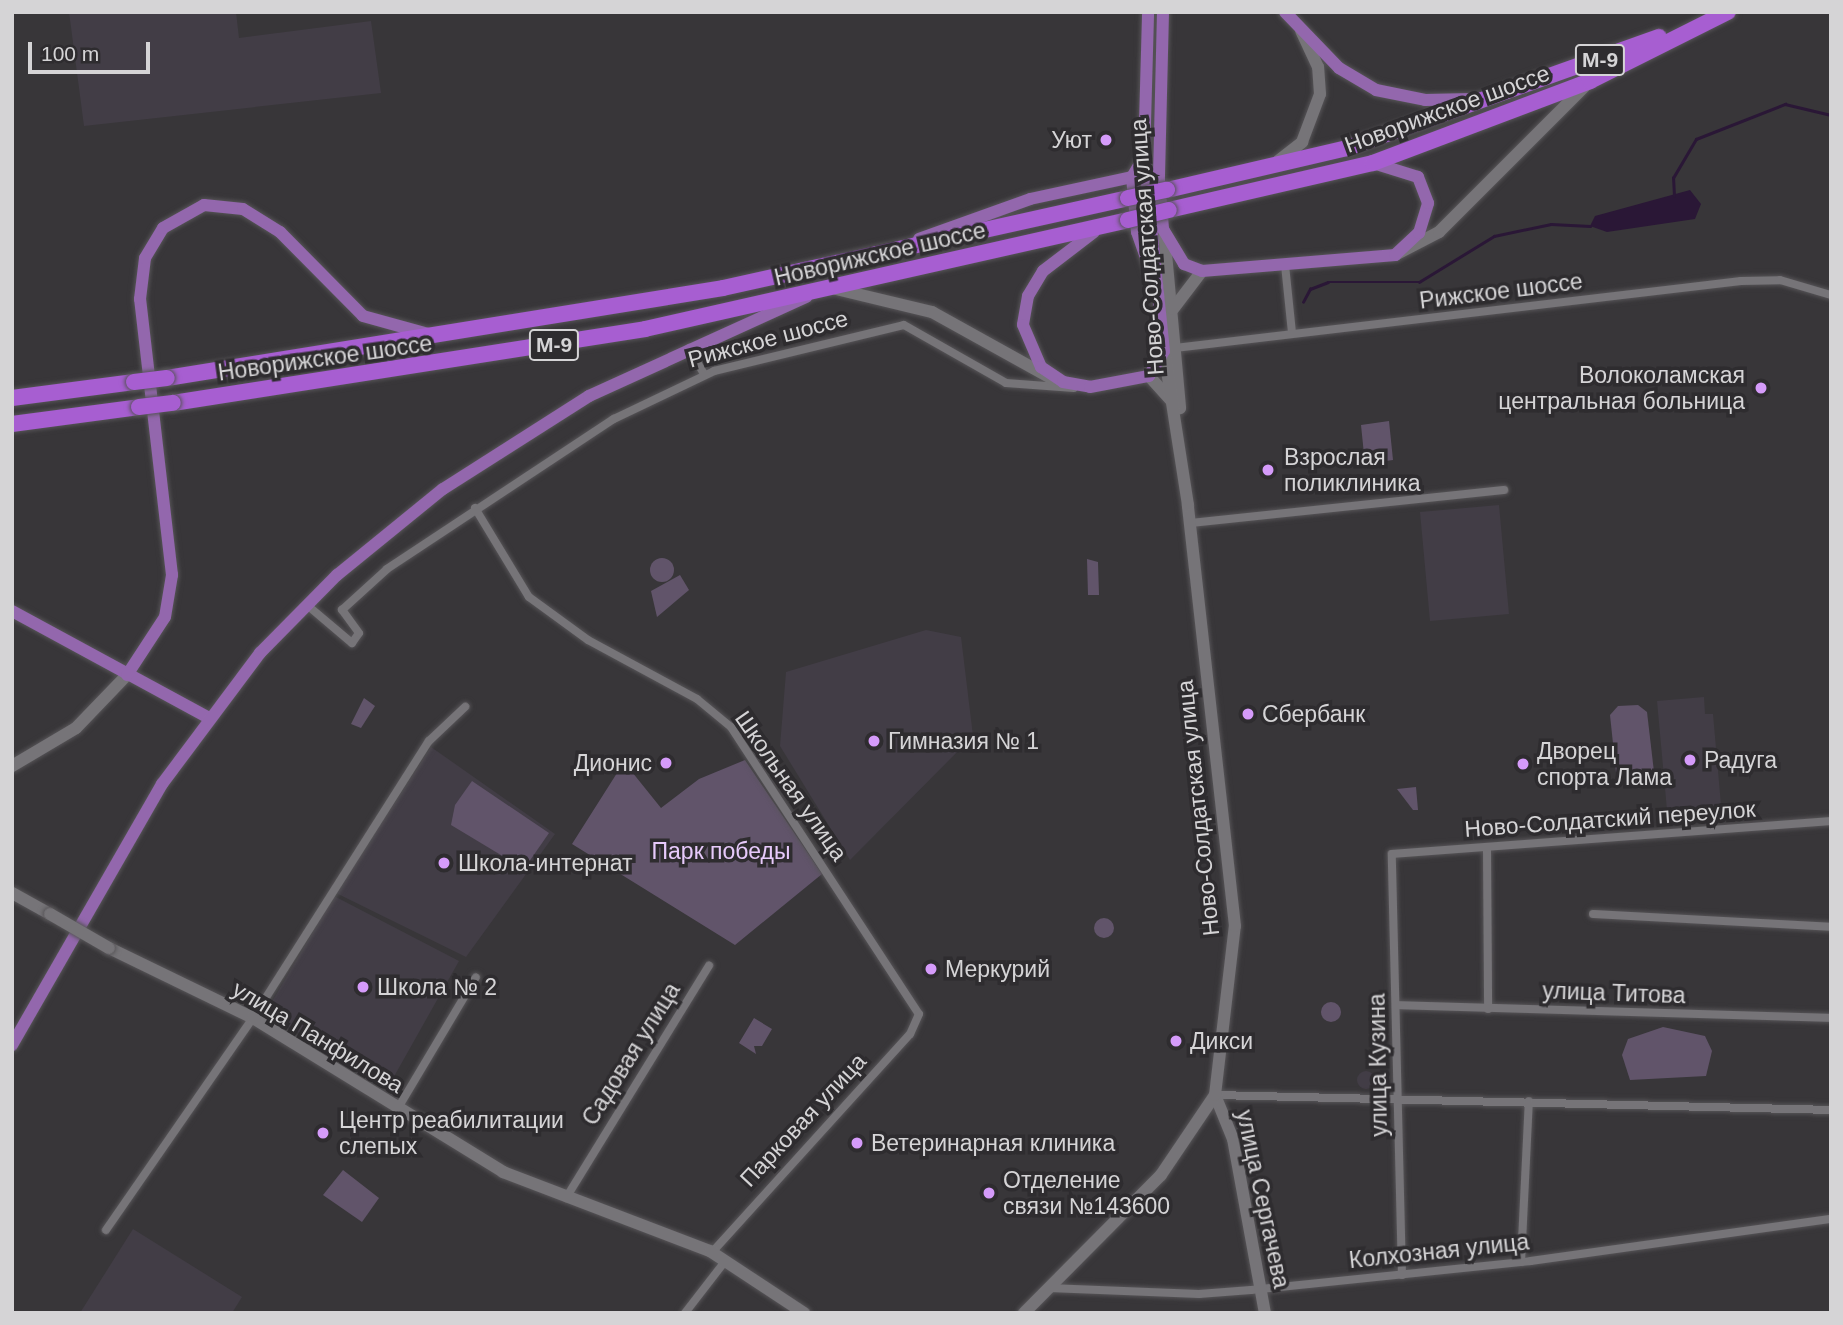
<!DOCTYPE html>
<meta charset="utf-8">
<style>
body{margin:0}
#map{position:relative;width:1843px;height:1325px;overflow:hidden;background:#383639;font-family:Helvetica,sans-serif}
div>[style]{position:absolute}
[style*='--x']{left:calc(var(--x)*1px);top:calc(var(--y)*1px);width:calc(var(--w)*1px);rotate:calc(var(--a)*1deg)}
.built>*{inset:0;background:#423d46}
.round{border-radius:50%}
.green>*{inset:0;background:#61546a}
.water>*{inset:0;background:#2a1736}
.stream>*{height:2.5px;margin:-1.25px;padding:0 1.25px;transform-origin:1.25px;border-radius:1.25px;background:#2a1736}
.roads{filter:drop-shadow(0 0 2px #565457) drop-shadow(0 0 2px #565457)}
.street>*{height:8px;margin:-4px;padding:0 4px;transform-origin:4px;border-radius:4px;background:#767478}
.secondary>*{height:12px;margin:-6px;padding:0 6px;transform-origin:6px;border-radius:6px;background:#767478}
.primary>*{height:12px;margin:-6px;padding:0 6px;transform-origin:6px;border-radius:6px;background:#9367ad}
.highway>*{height:16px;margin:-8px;padding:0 8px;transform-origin:8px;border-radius:8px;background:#a75ed1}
.bridges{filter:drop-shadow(0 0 2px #565457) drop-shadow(0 0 2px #565457)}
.secondary-bridge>*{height:12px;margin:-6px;padding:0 6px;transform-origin:6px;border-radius:6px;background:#767478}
.highway-bridge>*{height:16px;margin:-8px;padding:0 8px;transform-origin:8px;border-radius:8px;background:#a75ed1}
.dots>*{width:19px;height:19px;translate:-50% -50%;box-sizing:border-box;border:4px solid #2e2c2f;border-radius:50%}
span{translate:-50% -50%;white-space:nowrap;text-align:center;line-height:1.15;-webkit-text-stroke:7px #2e2c2f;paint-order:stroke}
.shield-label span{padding:2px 5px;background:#2e2c2f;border:2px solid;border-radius:5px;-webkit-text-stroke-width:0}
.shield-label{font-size:21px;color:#d5d4d6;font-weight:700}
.street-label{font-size:23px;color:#d5d4d6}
.poi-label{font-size:23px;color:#d5d4d6}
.right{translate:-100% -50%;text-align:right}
.left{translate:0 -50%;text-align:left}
.park-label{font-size:23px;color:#e7cafb}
.frame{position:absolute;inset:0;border:14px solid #d5d4d6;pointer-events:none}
.scale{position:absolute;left:28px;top:42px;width:122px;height:32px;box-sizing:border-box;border:4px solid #d5d4d6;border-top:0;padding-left:9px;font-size:21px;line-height:24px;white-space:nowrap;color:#d5d4d6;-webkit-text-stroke:5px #2e2c2f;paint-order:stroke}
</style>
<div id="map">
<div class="built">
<i style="clip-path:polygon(69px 12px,236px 12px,239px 38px,371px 21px,381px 93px,84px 126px)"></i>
<i style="clip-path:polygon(1499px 505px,1509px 614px,1430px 621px,1420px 512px)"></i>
<i style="clip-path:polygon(926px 630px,961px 637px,973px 736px,850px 860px,780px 746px,786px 672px)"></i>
<i style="clip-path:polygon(1704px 697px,1705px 714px,1713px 714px,1721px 805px,1667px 810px,1657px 701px)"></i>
<i style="clip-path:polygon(431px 747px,555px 834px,466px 957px,336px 893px)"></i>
<i style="clip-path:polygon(334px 896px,459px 961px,387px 1089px,266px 1012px)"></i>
<i class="round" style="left:1357px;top:1071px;width:18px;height:18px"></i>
<i style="clip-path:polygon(133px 1229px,242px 1297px,232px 1313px,80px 1313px)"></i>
</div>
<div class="green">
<i style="clip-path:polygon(1389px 421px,1393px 460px,1365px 464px,1361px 425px)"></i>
<i class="round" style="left:650px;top:558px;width:24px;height:24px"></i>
<i style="clip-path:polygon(1087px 559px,1098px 562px,1099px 595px,1088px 595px)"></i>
<i style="clip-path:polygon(680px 575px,689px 590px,657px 617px,651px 591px)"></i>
<i style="clip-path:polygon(364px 698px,375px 706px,361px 728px,351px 724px)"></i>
<i style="clip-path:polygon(1618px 706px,1638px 705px,1647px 712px,1654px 772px,1646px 779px,1623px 781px,1616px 772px,1610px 715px)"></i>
<i style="clip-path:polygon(745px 760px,822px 874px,735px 945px,572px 844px,624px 762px,661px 808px,699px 779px)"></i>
<i style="clip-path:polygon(472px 781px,549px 833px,524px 869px,451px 825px,455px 805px)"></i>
<i style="clip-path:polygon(1416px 787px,1418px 810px,1413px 810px,1397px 789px)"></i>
<i class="round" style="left:1094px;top:918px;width:20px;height:20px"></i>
<i class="round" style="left:1321px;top:1002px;width:20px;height:20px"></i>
<i style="clip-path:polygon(754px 1018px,772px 1029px,762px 1046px,754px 1046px,756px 1054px,739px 1043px)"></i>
<i style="clip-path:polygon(1663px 1027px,1705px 1036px,1712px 1051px,1706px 1076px,1630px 1080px,1622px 1055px,1628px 1039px)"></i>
<i style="clip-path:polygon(343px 1170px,379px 1198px,362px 1222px,323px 1195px)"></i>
</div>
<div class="water">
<i style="clip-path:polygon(1690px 190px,1701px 204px,1695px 219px,1607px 232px,1590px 226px,1595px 216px)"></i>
</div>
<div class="stream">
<i style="--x:1674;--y:196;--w:18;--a:-93"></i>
<i style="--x:1673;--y:178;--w:45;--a:-59.5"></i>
<i style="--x:1696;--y:139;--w:96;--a:-21.5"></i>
<i style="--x:1785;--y:104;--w:47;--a:13.4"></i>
<i style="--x:1303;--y:302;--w:15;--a:-62"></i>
<i style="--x:1310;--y:289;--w:19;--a:-21"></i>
<i style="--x:1328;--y:282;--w:91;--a:0"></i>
<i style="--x:1419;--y:282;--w:88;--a:-31.5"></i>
<i style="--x:1494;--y:236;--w:58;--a:-11.9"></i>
<i style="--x:1551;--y:224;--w:39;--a:3"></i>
</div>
<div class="roads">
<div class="street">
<i style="--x:1285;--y:265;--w:68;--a:84.1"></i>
<i style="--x:689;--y:348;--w:30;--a:60"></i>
<i style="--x:1175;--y:348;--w:570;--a:-6.75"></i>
<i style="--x:1741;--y:281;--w:39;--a:-1"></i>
<i style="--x:1780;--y:280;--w:53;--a:16.4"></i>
<i style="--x:475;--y:508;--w:104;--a:58.8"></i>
<i style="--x:529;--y:597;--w:73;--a:36.1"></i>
<i style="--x:588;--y:640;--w:124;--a:28.4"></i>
<i style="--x:697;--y:699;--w:44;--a:39.5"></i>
<i style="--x:731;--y:727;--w:343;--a:56.8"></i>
<i style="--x:919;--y:1014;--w:22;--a:114"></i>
<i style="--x:910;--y:1034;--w:294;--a:132.2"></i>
<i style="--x:1190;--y:523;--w:316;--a:-6"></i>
<i style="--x:307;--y:605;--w:59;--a:40.2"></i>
<i style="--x:352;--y:643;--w:12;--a:-55"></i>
<i style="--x:359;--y:633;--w:29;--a:-126"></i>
<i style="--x:342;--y:610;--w:61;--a:-42.3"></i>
<i style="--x:387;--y:569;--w:272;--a:-33.5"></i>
<i style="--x:614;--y:419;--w:111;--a:-25.6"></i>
<i style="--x:714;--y:371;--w:195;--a:-13.6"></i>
<i style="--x:904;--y:325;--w:117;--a:29.6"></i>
<i style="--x:1006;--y:383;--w:68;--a:4.2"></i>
<i style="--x:1487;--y:848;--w:161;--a:89.6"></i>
<i style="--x:1593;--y:914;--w:238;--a:3.1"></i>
<i style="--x:1397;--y:1005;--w:434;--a:1.7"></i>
<i style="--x:1215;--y:1095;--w:616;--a:1.39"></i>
<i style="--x:398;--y:1108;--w:152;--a:-59.2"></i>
<i style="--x:566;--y:1198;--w:273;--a:-58.4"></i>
<i style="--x:106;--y:1230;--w:258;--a:-55.3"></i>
<i style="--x:253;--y:1018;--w:328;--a:-57.6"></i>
<i style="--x:429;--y:741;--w:50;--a:-43.4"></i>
<i style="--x:1521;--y:1262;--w:161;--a:-87.2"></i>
<i style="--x:1402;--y:1275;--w:421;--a:-91.4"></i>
<i style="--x:1392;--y:854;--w:440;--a:-4.3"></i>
<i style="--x:1049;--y:1288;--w:150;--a:2.3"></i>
<i style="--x:1199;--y:1294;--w:52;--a:-4.4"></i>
<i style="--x:1251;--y:1290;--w:281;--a:-5.9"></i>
<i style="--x:1531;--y:1261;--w:303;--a:-8"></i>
<i style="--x:685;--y:1313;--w:67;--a:-52.3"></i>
</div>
<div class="secondary">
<i style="--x:1278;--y:161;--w:31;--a:-38"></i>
<i style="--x:1302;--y:142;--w:51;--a:-69.4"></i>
<i style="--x:1320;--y:94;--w:27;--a:-94"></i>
<i style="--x:1318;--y:67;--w:40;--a:-115"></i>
<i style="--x:1164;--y:231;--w:178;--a:84.8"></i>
<i style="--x:1395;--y:255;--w:50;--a:-27.6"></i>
<i style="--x:1439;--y:232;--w:209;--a:-45"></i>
<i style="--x:836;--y:289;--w:99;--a:13.5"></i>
<i style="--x:932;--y:312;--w:138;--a:29"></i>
<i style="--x:1173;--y:309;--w:48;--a:-52.7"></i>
<i style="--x:1149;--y:376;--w:31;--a:48"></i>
<i style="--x:12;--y:766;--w:74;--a:-30.7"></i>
<i style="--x:76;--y:728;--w:74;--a:-46.1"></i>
<i style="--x:12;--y:893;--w:43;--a:28.9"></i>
<i style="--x:109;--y:948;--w:160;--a:25.9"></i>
<i style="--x:253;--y:1018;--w:294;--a:31.6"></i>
<i style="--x:503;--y:1172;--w:222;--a:20.9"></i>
<i style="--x:710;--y:1251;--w:113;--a:33.4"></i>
<i style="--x:1215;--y:1095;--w:48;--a:67.8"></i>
<i style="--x:1233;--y:1139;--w:177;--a:79.6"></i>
<i style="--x:1024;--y:1313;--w:194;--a:-45.2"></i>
<i style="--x:1161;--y:1175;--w:97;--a:-56"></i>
<i style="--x:1215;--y:1095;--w:170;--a:-83.3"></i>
<i style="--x:1235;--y:926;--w:424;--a:-96.4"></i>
<i style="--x:1188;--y:505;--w:156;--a:-98.9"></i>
</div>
<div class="primary">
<i style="--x:1163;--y:12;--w:168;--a:91.4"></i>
<i style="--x:1159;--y:180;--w:49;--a:85.3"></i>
<i style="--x:1163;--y:229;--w:41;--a:59"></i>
<i style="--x:1184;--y:264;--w:19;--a:21"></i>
<i style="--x:1202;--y:271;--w:194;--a:-4.7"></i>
<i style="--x:1395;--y:255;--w:33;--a:-43"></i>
<i style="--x:1419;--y:233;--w:31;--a:-73"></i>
<i style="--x:1428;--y:203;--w:28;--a:-111"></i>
<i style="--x:1418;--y:177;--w:47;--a:-162.7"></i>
<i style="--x:1285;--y:12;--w:78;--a:46"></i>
<i style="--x:1339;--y:68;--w:43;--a:30.7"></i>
<i style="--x:1376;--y:90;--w:50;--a:11.5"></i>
<i style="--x:1425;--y:100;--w:47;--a:-1.2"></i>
<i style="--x:1132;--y:177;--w:55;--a:84.8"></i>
<i style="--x:1137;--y:232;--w:42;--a:70.7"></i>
<i style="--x:1094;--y:232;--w:64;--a:142.6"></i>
<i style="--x:1043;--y:271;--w:29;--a:121"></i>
<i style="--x:1028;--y:296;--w:29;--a:100"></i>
<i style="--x:1023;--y:325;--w:46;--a:66.8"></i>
<i style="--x:1041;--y:367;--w:27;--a:34"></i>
<i style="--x:1063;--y:382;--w:27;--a:10"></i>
<i style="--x:1090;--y:387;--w:60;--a:-10.6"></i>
<i style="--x:1149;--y:376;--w:29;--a:-59"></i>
<i style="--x:1164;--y:351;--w:193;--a:-95.9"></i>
<i style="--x:1144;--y:159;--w:147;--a:-88.4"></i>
<i style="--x:919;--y:239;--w:118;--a:-19.8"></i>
<i style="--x:1030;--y:199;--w:104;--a:-12.2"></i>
<i style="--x:1132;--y:177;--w:21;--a:-59"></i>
<i style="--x:12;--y:611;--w:224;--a:28.5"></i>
<i style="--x:127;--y:675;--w:69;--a:-56.8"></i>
<i style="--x:165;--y:617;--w:43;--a:-80.5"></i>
<i style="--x:172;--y:575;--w:278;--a:-96.6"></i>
<i style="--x:140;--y:299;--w:41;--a:-83"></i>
<i style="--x:145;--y:258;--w:35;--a:-59"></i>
<i style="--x:163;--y:228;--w:47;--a:-29.3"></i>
<i style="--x:204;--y:205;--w:39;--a:6"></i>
<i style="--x:243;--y:209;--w:44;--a:31.9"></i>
<i style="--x:280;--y:232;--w:118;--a:45.3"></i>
<i style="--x:363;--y:316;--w:67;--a:15.5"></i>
<i style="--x:12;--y:1045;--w:301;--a:-60.1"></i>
<i style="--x:162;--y:784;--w:164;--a:-53.2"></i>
<i style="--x:260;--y:653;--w:110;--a:-45.4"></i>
<i style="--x:337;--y:575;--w:136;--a:-39.1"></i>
<i style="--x:443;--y:489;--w:173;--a:-32.5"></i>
<i style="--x:589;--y:396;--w:239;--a:-24.5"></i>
</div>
<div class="highway">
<i style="--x:1167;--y:190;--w:185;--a:-13.1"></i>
<i style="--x:1347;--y:148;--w:331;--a:-19.6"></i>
<i style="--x:1169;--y:210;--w:209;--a:-13"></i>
<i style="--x:1373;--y:163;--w:232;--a:-20.7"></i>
<i style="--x:1590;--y:81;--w:154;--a:-26.6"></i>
<i style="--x:167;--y:378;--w:563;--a:-9.19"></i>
<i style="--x:723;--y:288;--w:415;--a:-12.5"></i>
<i style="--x:12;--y:398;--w:123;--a:-7.5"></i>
<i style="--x:173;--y:403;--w:478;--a:-8.9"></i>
<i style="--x:645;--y:329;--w:495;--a:-12.7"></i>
<i style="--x:12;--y:424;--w:128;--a:-7.6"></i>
</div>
</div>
<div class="bridges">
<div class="secondary-bridge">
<i style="--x:50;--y:914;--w:68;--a:30"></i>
</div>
<div class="highway-bridge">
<i style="--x:1128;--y:198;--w:40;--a:-12"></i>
<i style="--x:1128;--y:220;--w:42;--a:-13.7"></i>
<i style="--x:134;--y:382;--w:33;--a:-7"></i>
<i style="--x:139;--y:407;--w:34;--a:-7"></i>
</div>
</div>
<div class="dots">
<i style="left:1106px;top:140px;background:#d59bfa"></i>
<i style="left:1761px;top:388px;background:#d59bfa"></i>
<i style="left:1268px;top:470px;background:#d59bfa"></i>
<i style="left:1248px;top:714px;background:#d59bfa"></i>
<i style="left:874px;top:741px;background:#d59bfa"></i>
<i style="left:1690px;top:760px;background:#d59bfa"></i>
<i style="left:666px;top:763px;background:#d59bfa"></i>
<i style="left:1523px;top:764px;background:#d59bfa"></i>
<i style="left:444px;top:863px;background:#d59bfa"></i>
<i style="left:931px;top:969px;background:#d59bfa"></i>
<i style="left:363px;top:987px;background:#d59bfa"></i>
<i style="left:1176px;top:1041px;background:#d59bfa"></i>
<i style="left:323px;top:1133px;background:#d59bfa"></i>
<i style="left:857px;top:1143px;background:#d59bfa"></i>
<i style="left:989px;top:1193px;background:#d59bfa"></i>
</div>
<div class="shield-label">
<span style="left:1600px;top:60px">М-9</span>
<span style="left:554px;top:345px">М-9</span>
</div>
<div class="street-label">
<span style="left:1447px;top:109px;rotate:-20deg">Новорижское шоссе</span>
<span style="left:1147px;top:247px;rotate:-94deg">Ново-Солдатская улица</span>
<span style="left:880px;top:254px;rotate:-13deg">Новорижское шоссе</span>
<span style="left:1501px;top:291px;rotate:-7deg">Рижское шоссе</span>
<span style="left:768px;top:339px;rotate:-15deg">Рижское шоссе</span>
<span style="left:325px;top:358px;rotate:-8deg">Новорижское шоссе</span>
<span style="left:791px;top:786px;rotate:55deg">Школьная улица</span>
<span style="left:1198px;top:808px;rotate:-96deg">Ново-Солдатская улица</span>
<span style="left:1610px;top:819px;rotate:-4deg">Ново-Солдатский переулок</span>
<span style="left:1614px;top:993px;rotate:2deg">улица Титова</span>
<span style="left:318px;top:1037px;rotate:31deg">улица Панфилова</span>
<span style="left:631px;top:1054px;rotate:-58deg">Садовая улица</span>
<span style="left:1378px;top:1065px;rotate:-91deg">улица Кузина</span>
<span style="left:803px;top:1120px;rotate:-47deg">Парковая улица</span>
<span style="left:1263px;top:1199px;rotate:78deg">улица Сергачева</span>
<span style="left:1439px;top:1251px;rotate:-6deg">Колхозная улица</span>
</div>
<div class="poi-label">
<span class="right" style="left:1092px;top:140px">Уют</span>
<span class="right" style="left:1745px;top:388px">Волоколамская<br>центральная больница</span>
<span class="left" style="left:1284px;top:470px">Взрослая<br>поликлиника</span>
<span class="left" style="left:1262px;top:714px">Сбербанк</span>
<span class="left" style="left:888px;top:741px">Гимназия № 1</span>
<span class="left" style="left:1537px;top:764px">Дворец<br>спорта Лама</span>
<span class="left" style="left:1704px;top:760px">Радуга</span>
<span class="right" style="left:652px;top:763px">Дионис</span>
<span class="left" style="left:458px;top:863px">Школа-интернат</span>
<span class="left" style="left:945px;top:969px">Меркурий</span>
<span class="left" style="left:377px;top:987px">Школа № 2</span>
<span class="left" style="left:1190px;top:1041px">Дикси</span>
<span class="left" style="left:339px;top:1133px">Центр реабилитации<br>слепых</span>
<span class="left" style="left:871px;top:1143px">Ветеринарная клиника</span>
<span class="left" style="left:1003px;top:1193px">Отделение<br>связи №143600</span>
</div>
<div class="park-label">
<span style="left:721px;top:851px">Парк победы</span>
</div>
<div class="frame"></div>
<div class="scale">100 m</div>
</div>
